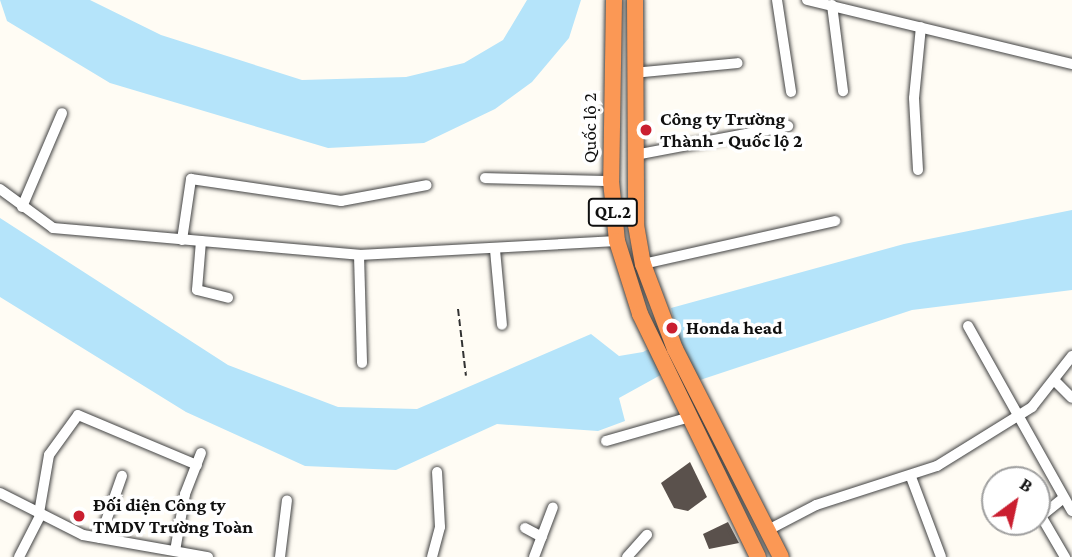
<!DOCTYPE html>
<meta charset="utf-8">
<style>
body{margin:0}
#map{position:relative;width:1072px;height:557px;overflow:hidden;background:#fffcf4;font-family:"Crimson Pro",serif}
div>[style]{position:absolute}
[style*='--x']{left:calc(var(--x)*1px);top:calc(var(--y)*1px);width:calc(var(--w)*1px);rotate:calc(var(--a)*1deg)}
.water>*{inset:0;background:#b5e4fa}
.building>*{inset:0;background:#5a514c}
.path>*{height:2px;margin-top:-1px;transform-origin:0;background:repeating-linear-gradient(90deg,#323232 0 7px,transparent 0 10.5px)}
.roads{filter:drop-shadow(0 0 2px #434343) drop-shadow(0 0 2px #434343)}
.minor>*{height:10px;margin:-5px;padding:0 5px;transform-origin:5px;border-radius:5px;background:#fff}
.highway>*{height:16px;margin:-8px;padding:0 8px;transform-origin:8px;border-radius:8px;background:#fb9855}
.dots>*{width:19px;height:19px;translate:-50% -50%;box-sizing:border-box;border:4px solid #fff;border-radius:50%}
span{translate:-50% -50%;white-space:nowrap;text-align:center;line-height:1.15;-webkit-text-stroke:7px #fff;paint-order:stroke}
.shield-label span{padding:2px 5px;background:#fff;border:2px solid;border-radius:5px;-webkit-text-stroke-width:0}
.shield-label{font-size:18px;color:#101010;font-weight:700}
.poi-label{font-size:19px;color:#101010;font-weight:700}
.left{translate:0 -50%;text-align:left}
.street-label{font-size:19px;color:#101010}
.north{position:absolute;left:981px;top:466px;width:70px;height:70px;box-sizing:border-box;background:#fff;border:2px solid #9f9f9f;border-radius:50%;rotate:33deg;font-size:19px;font-weight:700;line-height:28px;text-align:center;color:#101010}
.north::after{content:'';display:block;margin:auto;width:24px;height:32px;background:#ca1f30;clip-path:polygon(50% 0,100% 100%,50% 72%,0 100%)}
</style>
<div id="map">
<div class="water">
<i style="clip-path:polygon(0 0,90px 0,161px 35px,302px 80px,406px 77px,464px 63px,503px 40px,527px 0,581px 0,569px 38px,532px 82px,495px 109px,424px 143px,328px 148px,110px 83px,7px 21px)"></i>
<i style="clip-path:polygon(1072px 210px,1072px 290px,912px 310px,697px 381px,686px 361px,619px 398px,625px 421px,598px 431px,497px 424px,396px 470px,305px 466px,186px 412px,0 297px,0 218px,228px 365px,338px 407px,417px 409px,591px 334px,619px 356px,643px 352px,677px 334px,671px 308px,904px 244px)"></i>
</div>
<div class="building">
<i style="clip-path:polygon(690px 462px,707px 497px,688px 511px,674px 508px,661px 483px)"></i>
<i style="clip-path:polygon(728px 522px,739px 543px,709px 549px,703px 534px)"></i>
</div>
<div class="path">
<i style="--x:458;--y:309;--w:67;--a:83.2"></i>
</div>
<div class="roads">
<div class="minor">
<i style="--x:777;--y:0;--w:93;--a:81.3"></i>
<i style="--x:807;--y:0;--w:273;--a:13.6"></i>
<i style="--x:832;--y:5;--w:87;--a:82.7"></i>
<i style="--x:633;--y:73;--w:105;--a:-5.4"></i>
<i style="--x:635;--y:155;--w:156;--a:-10.7"></i>
<i style="--x:918;--y:170;--w:72;--a:-93.2"></i>
<i style="--x:914;--y:98;--w:71;--a:-84.4"></i>
<i style="--x:485;--y:178;--w:126;--a:1.4"></i>
<i style="--x:0;--y:189;--w:66;--a:36.3"></i>
<i style="--x:53;--y:228;--w:307;--a:5"></i>
<i style="--x:359;--y:255;--w:258;--a:-3.1"></i>
<i style="--x:22;--y:207;--w:102;--a:-66.9"></i>
<i style="--x:182;--y:240;--w:62;--a:-81.6"></i>
<i style="--x:191;--y:179;--w:152;--a:8.3"></i>
<i style="--x:341;--y:201;--w:87;--a:-10.5"></i>
<i style="--x:201;--y:241;--w:49;--a:94.7"></i>
<i style="--x:197;--y:290;--w:32;--a:14"></i>
<i style="--x:495;--y:250;--w:75;--a:84.7"></i>
<i style="--x:359;--y:255;--w:108;--a:88.4"></i>
<i style="--x:643;--y:264;--w:197;--a:-12.6"></i>
<i style="--x:968;--y:326;--w:212;--a:60.7"></i>
<i style="--x:1054;--y:380;--w:25;--a:45"></i>
<i style="--x:606;--y:441;--w:87;--a:-15.9"></i>
<i style="--x:911;--y:477;--w:85;--a:69.4"></i>
<i style="--x:0;--y:493;--w:93;--a:26.8"></i>
<i style="--x:83;--y:535;--w:127;--a:10"></i>
<i style="--x:1061;--y:500;--w:26;--a:141"></i>
<i style="--x:1041;--y:516;--w:48;--a:59.7"></i>
<i style="--x:39;--y:513;--w:59;--a:-80.2"></i>
<i style="--x:49;--y:455;--w:49;--a:-54.1"></i>
<i style="--x:78;--y:415;--w:129;--a:22.8"></i>
<i style="--x:525;--y:528;--w:19;--a:28"></i>
<i style="--x:768;--y:530;--w:54;--a:-27.5"></i>
<i style="--x:816;--y:505;--w:127;--a:-17.9"></i>
<i style="--x:937;--y:466;--w:112;--a:-31.8"></i>
<i style="--x:1032;--y:407;--w:65;--a:-51.9"></i>
<i style="--x:100;--y:538;--w:66;--a:-70.5"></i>
<i style="--x:175;--y:551;--w:58;--a:-80"></i>
<i style="--x:185;--y:494;--w:44;--a:-68.7"></i>
<i style="--x:19;--y:557;--w:48;--a:-62.9"></i>
<i style="--x:280;--y:557;--w:57;--a:-83"></i>
<i style="--x:432;--y:557;--w:31;--a:-75"></i>
<i style="--x:440;--y:527;--w:55;--a:-93.1"></i>
<i style="--x:534;--y:557;--w:53;--a:-69.2"></i>
<i style="--x:627;--y:557;--w:30;--a:-48"></i>
</div>
<div class="highway">
<i style="--x:614;--y:0;--w:181;--a:90.9"></i>
<i style="--x:611;--y:181;--w:60;--a:84.3"></i>
<i style="--x:617;--y:241;--w:77;--a:72.5"></i>
<i style="--x:640;--y:314;--w:270;--a:64.1"></i>
<i style="--x:635;--y:0;--w:225;--a:89.7"></i>
<i style="--x:636;--y:225;--w:40;--a:80"></i>
<i style="--x:643;--y:264;--w:91;--a:69.4"></i>
<i style="--x:675;--y:349;--w:233;--a:63"></i>
</div>
</div>
<div class="dots">
<i style="left:646px;top:130px;background:#ca1f30"></i>
<i style="left:672px;top:328px;background:#ca1f30"></i>
<i style="left:79px;top:516px;background:#ca1f30"></i>
</div>
<div class="shield-label">
<span style="left:613px;top:212px">QL.2</span>
</div>
<div class="poi-label">
<span class="left" style="left:660px;top:130px">Công ty Trường<br>Thành - Quốc lộ 2</span>
<span class="left" style="left:686px;top:328px">Honda head</span>
<span class="left" style="left:93px;top:516px">Đối diện Công ty<br>TMDV Trường Toàn</span>
</div>
<div class="street-label">
<span style="left:590px;top:128px;rotate:-90deg">Quốc lộ 2</span>
</div>
<div class="north">B</div>
</div>
